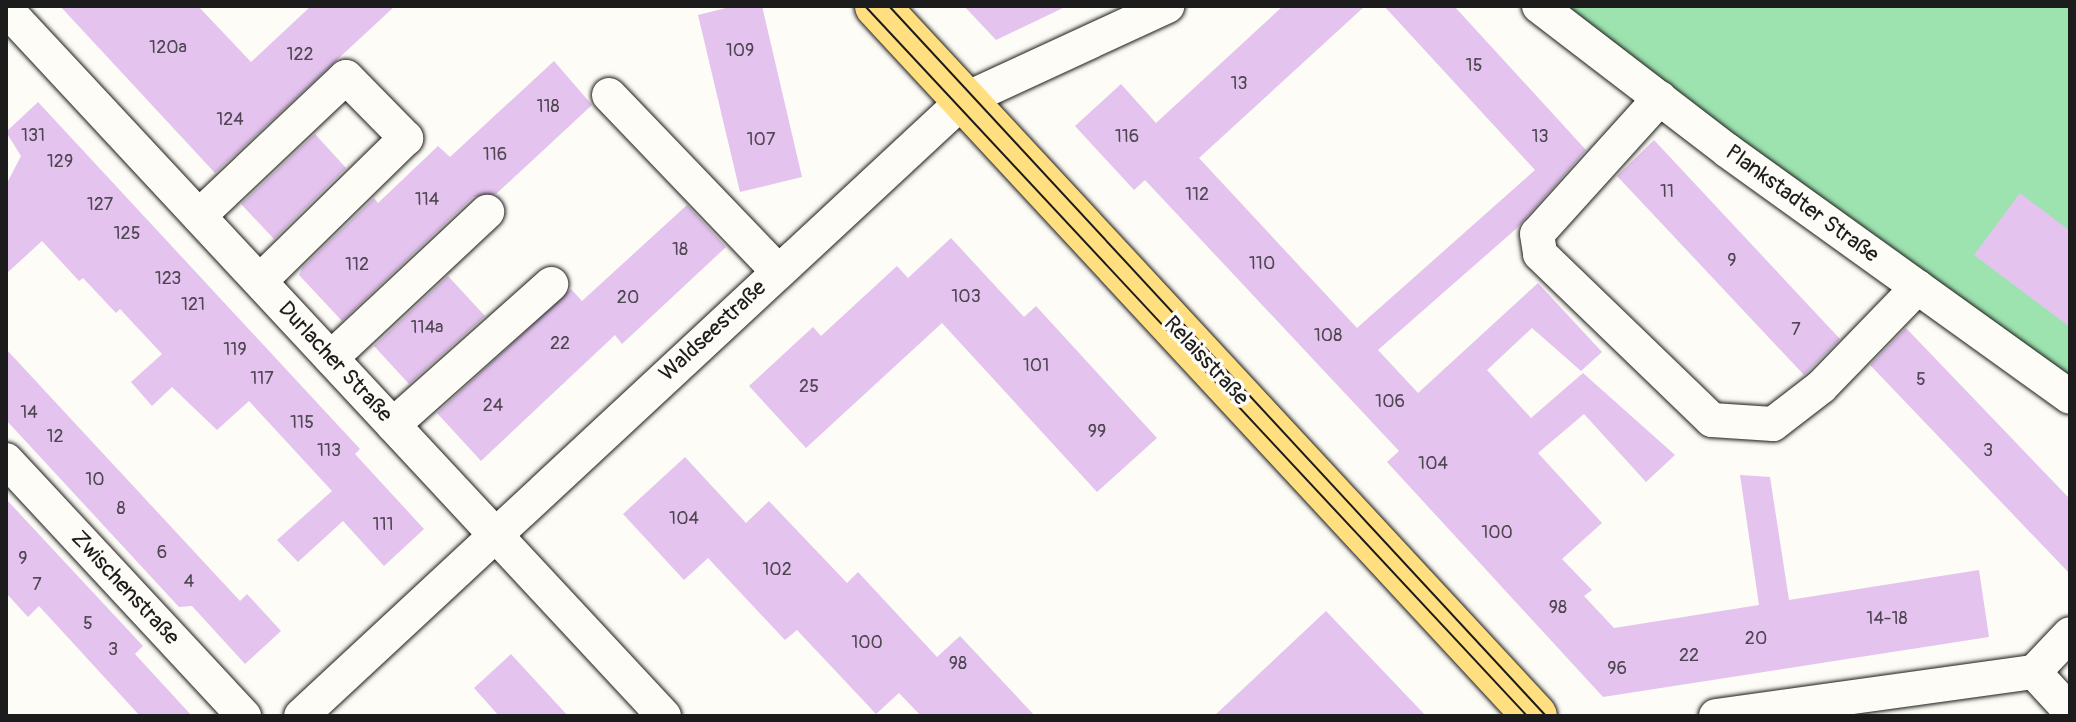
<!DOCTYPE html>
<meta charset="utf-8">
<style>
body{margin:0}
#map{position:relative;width:2076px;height:722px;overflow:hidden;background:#fdfcf7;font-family:Pangolin,sans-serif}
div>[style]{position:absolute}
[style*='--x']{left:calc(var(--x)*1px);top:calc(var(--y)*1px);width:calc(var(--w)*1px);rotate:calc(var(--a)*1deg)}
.green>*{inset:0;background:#9de3af}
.building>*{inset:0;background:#e4c3ef}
.roads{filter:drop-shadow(0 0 2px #1c1c1c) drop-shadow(0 0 2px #1c1c1c)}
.minor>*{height:34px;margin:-17px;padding:0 17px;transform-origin:17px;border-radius:17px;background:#fdfcf7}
.major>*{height:44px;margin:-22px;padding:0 22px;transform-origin:22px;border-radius:22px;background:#ffdf80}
.tram>*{height:2px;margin:-1px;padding:0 1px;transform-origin:1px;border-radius:1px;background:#1c1c1c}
span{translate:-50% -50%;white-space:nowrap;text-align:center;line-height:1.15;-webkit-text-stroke:7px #fdfcf7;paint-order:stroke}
.number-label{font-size:18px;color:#4e4651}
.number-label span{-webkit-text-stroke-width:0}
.street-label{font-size:22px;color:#1c1c1c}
.frame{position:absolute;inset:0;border:8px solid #1c1c1c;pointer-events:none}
</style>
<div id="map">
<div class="green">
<i style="clip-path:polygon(1544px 6px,2070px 6px,2070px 396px)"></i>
</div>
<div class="building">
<i style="clip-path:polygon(60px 6px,198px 6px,251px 62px,311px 6px,395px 6px,215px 173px)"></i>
<i style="clip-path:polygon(734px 6px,762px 6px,802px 177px,740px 192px,698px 15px)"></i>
<i style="clip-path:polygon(964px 6px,1067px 6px,996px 40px)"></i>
<i style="clip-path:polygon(1283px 6px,1365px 6px,1199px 158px,1357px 328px,1535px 170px,1384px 6px,1454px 6px,1586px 150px,1517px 228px,1378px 350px,1418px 393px,1538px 283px,1602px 352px,1581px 371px,1532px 328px,1487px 370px,1531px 418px,1583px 373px,1675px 455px,1646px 482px,1584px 414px,1538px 453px,1602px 523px,1562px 559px,1592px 590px,1584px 596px,1614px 628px,1759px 605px,1740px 475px,1770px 477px,1789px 600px,1979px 570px,1989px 637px,1603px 697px,1387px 462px,1399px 451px,1145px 180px,1134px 190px,1075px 126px,1121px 84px,1156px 123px)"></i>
<i style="clip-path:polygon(554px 61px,592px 105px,496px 194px,473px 197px,342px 321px,299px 275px,302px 268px,374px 198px,378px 203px,438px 146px,450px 157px)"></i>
<i style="clip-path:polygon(38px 102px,360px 449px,355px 454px,424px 529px,384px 566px,343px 521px,298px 562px,277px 540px,332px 491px,249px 401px,217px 430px,172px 387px,152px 406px,131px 382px,162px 354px,120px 309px,116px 313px,83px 278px,79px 281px,42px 241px,6px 274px,6px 185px,21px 156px,6px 132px)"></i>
<i style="clip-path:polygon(315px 134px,346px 168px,274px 239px,241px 204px)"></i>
<i style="clip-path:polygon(1654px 140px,1840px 339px,1804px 375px,1617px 176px)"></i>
<i style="clip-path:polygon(2020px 193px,2070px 231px,2070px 327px,1974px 255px)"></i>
<i style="clip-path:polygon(687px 205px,726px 247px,622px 344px,615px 335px,481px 461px,437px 413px,571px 289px,582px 301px)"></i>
<i style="clip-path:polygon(951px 238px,1024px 317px,1036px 306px,1157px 438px,1097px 492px,942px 323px,806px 448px,749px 386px,813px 327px,821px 336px,897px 266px,908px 278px)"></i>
<i style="clip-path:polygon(448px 276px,485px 316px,409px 384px,374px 346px)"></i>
<i style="clip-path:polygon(1906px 328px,2070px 499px,2070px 574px,1870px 365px)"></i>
<i style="clip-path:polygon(6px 349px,240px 601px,247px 594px,281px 631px,245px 664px,192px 606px,179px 607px,6px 420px)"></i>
<i style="clip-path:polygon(685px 457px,746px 523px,769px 501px,847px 583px,858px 572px,937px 657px,960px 636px,1035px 716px,921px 716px,899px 693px,876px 714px,797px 630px,785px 640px,708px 558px,684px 580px,623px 514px)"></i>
<i style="clip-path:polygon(6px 499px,143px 646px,135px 654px,192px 716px,140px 716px,39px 606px,28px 617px,6px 593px)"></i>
<i style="clip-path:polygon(1326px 611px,1426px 716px,1214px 716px)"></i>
<i style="clip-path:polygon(511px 654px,568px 716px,499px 716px,474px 688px)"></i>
</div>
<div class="roads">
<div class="minor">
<i style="--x:1539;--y:6;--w:238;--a:37.5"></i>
<i style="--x:1728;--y:151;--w:421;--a:35.7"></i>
<i style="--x:6;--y:9;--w:966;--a:47.06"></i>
<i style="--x:609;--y:95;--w:244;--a:46.2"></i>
<i style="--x:1660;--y:98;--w:183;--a:132.1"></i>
<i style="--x:1537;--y:234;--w:20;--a:81"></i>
<i style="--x:1540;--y:254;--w:239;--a:44"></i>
<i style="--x:1712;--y:420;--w:61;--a:3.8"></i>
<i style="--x:1773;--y:424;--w:61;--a:-37.6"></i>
<i style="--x:1821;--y:387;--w:139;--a:-45.9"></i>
<i style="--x:199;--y:216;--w:202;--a:-43.4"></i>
<i style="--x:346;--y:77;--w:86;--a:45.5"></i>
<i style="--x:406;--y:138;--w:204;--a:135.6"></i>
<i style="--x:331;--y:358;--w:214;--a:-43.1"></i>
<i style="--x:393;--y:425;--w:212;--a:-41.7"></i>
<i style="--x:6;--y:460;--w:350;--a:47.1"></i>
<i style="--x:2034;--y:672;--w:53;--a:47.3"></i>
<i style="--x:301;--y:716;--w:905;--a:-42.9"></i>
<i style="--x:964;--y:100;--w:224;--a:-24.8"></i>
<i style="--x:1716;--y:716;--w:321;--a:-7.9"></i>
<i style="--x:2034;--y:672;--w:52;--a:-46.5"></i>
</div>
<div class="major">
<i style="--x:877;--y:6;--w:968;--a:47.18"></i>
</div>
</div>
<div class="tram">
<i style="--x:865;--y:6;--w:971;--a:47"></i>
<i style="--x:889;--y:6;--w:967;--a:47.22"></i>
</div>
<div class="number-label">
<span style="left:168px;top:48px">120a</span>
<span style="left:740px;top:51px">109</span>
<span style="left:300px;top:55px">122</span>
<span style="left:1474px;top:66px">15</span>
<span style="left:1239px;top:84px">13</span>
<span style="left:548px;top:107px">118</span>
<span style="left:230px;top:120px">124</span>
<span style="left:33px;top:136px">131</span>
<span style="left:1127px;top:137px">116</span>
<span style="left:1540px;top:137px">13</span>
<span style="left:761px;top:140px">107</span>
<span style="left:495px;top:155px">116</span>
<span style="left:60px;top:162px">129</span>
<span style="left:1667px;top:192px">11</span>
<span style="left:1197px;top:195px">112</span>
<span style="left:427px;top:200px">114</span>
<span style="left:100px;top:205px">127</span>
<span style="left:127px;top:234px">125</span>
<span style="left:680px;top:250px">18</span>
<span style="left:1732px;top:261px">9</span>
<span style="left:1262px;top:264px">110</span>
<span style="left:357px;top:265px">112</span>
<span style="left:168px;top:279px">123</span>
<span style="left:966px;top:297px">103</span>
<span style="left:628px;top:298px">20</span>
<span style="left:193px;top:305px">121</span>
<span style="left:427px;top:328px">114a</span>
<span style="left:1796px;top:330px">7</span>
<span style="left:1328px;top:336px">108</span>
<span style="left:560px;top:344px">22</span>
<span style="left:235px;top:350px">119</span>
<span style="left:1036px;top:366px">101</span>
<span style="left:262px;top:379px">117</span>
<span style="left:1921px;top:380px">5</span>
<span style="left:809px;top:387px">25</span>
<span style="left:1390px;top:402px">106</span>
<span style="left:493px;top:406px">24</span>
<span style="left:29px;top:413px">14</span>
<span style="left:302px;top:423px">115</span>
<span style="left:1097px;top:432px">99</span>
<span style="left:55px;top:437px">12</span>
<span style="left:329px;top:451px">113</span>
<span style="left:1988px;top:451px">3</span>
<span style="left:1433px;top:464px">104</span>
<span style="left:95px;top:480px">10</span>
<span style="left:121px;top:509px">8</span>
<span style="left:684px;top:519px">104</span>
<span style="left:383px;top:525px">111</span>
<span style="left:1497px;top:533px">100</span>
<span style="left:162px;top:553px">6</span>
<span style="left:23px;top:559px">9</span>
<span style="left:777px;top:570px">102</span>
<span style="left:189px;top:582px">4</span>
<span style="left:37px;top:585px">7</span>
<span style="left:1558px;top:608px">98</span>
<span style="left:1887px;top:619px">14-18</span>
<span style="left:88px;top:624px">5</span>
<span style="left:1756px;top:639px">20</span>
<span style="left:867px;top:643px">100</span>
<span style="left:113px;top:650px">3</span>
<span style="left:1689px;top:656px">22</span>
<span style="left:958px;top:664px">98</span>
<span style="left:1617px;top:669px">96</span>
</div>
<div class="street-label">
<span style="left:1802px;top:204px;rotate:36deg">Plankstadter Straße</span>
<span style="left:713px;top:331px;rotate:-43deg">Waldseestraße</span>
<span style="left:1206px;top:361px;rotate:47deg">Relaisstraße</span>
<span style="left:335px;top:362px;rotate:47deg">Durlacher Straße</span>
<span style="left:125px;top:588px;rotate:47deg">Zwischenstraße</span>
</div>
<div class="frame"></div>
</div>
